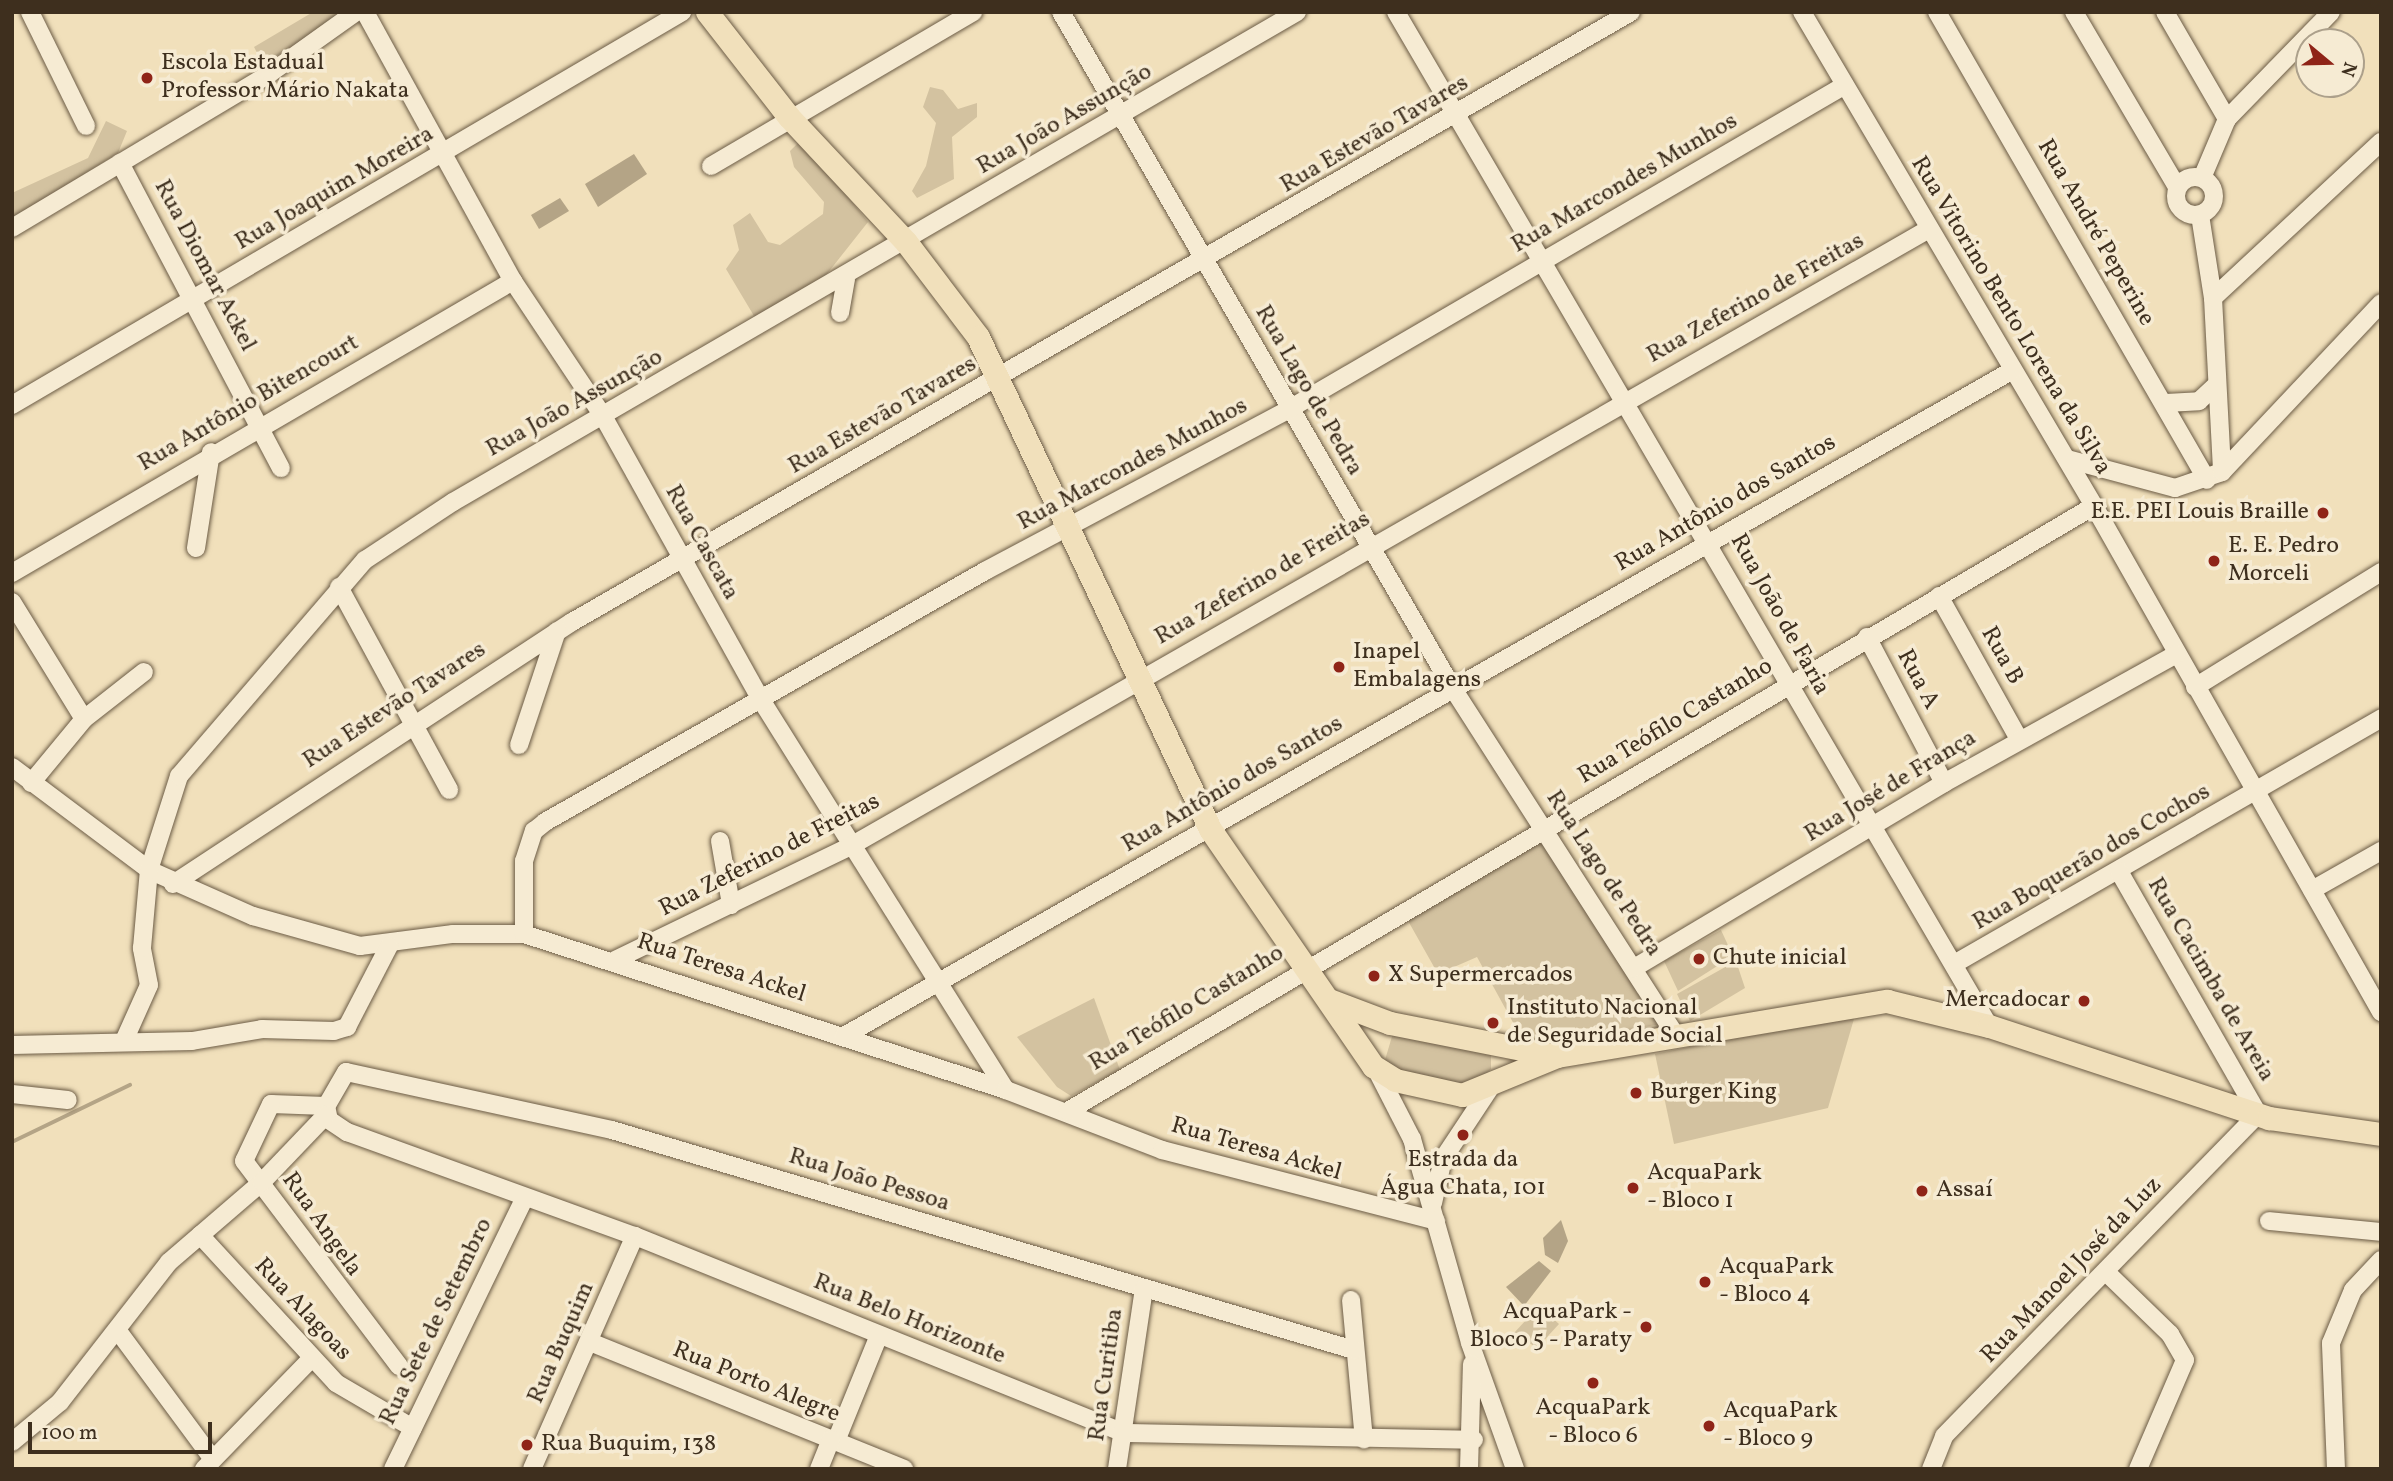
<!DOCTYPE html>
<meta charset="utf-8">
<style>
body{margin:0}
#map{position:relative;width:2393px;height:1481px;overflow:hidden;background:#f1e0bb;font-family:Vollkorn,serif}
div>[style]{position:absolute}
[style*='--x']{left:calc(var(--x)*1px);top:calc(var(--y)*1px);width:calc(var(--w)*1px);rotate:calc(var(--a)*1deg)}
.green>*{inset:0;background:#d3c2a0}
.water>*{inset:0;background:#b4a486}
.stream>*{height:3.5px;margin:-1.75px;padding:0 1.75px;transform-origin:1.75px;border-radius:1.75px;background:#b4a486}
.roads{filter:drop-shadow(0 0 2px #6b5b45) drop-shadow(0 0 2px #6b5b45)}
.minor>*{height:18px;margin:-9px;padding:0 9px;transform-origin:9px;border-radius:9px;background:#f6ebd3}
.minor>.ring{margin:-9px;padding:0;box-sizing:content-box;background:none;border:18px solid #f6ebd3;border-radius:50%}
.major>*{height:23px;margin:-11.5px;padding:0 11.5px;transform-origin:11.5px;border-radius:11.5px;background:#f1e0bb}
.dots>*{width:19px;height:19px;translate:-50% -50%;box-sizing:border-box;border:4px solid #f6ebd3;border-radius:50%}
span{translate:-50% -50%;white-space:nowrap;text-align:center;line-height:1.15;-webkit-text-stroke:7px #f6ebd3;paint-order:stroke}
.poi-label{font-size:24px;color:#3e2f1e}
.left{translate:0 -50%;text-align:left}
.right{translate:-100% -50%;text-align:right}
.street-label{font-size:24px;color:#3e2f1e}
.frame{position:absolute;inset:0;border:14px solid #3e2f1e;pointer-events:none}
.north{position:absolute;left:2295px;top:28px;width:70px;height:70px;box-sizing:border-box;background:#f6ebd3;border:2px solid #aca08b;border-radius:50%;rotate:109deg;font-size:19px;font-weight:700;line-height:28px;text-align:center;color:#3e2f1e}
.north::after{content:'';display:block;margin:auto;width:24px;height:32px;background:#8f2418;clip-path:polygon(50% 0,100% 100%,50% 72%,0 100%)}
.scale{position:absolute;left:28px;top:1422px;width:184px;height:32px;box-sizing:border-box;border:4px solid #3e2f1e;border-top:0;padding-left:9px;font-size:21px;line-height:24px;white-space:nowrap;color:#3e2f1e;-webkit-text-stroke:5px #f6ebd3;paint-order:stroke}
</style>
<div id="map">
<div class="green">
<i style="clip-path:polygon(313px 12px,349px 12px,263px 64px,254px 47px)"></i>
<i style="clip-path:polygon(930px 87px,943px 90px,958px 109px,977px 103px,977px 117px,952px 137px,954px 179px,917px 198px,912px 191px,926px 166px,936px 123px,923px 107px)"></i>
<i style="clip-path:polygon(106px 121px,127px 131px,118px 153px,12px 219px,12px 193px,88px 158px)"></i>
<i style="clip-path:polygon(802px 139px,868px 222px,819px 284px,757px 321px,726px 269px,739px 250px,733px 225px,750px 213px,768px 242px,780px 245px,823px 214px,824px 202px,794px 167px,790px 151px)"></i>
<i style="clip-path:polygon(1543px 841px,1661px 1024px,1602px 1035px,1521px 1037px,1477px 957px,1438px 974px,1407px 919px)"></i>
<i style="clip-path:polygon(1721px 930px,1733px 956px,1678px 991px,1664px 961px)"></i>
<i style="clip-path:polygon(1736px 961px,1745px 988px,1690px 1021px,1677px 994px)"></i>
<i style="clip-path:polygon(1094px 998px,1120px 1070px,1071px 1096px,1057px 1087px,1017px 1037px)"></i>
<i style="clip-path:polygon(1856px 1012px,1828px 1108px,1674px 1144px,1655px 1054px)"></i>
<i style="clip-path:polygon(1393px 1033px,1491px 1054px,1491px 1069px,1479px 1082px,1459px 1086px,1405px 1073px,1385px 1060px)"></i>
<i style="clip-path:polygon(1539px 1306px,1559px 1324px,1537px 1348px,1514px 1333px)"></i>
</div>
<div class="water">
<i style="clip-path:polygon(634px 154px,647px 174px,598px 207px,585px 184px)"></i>
<i style="clip-path:polygon(560px 198px,569px 211px,539px 229px,531px 215px)"></i>
<i style="clip-path:polygon(1561px 1220px,1568px 1241px,1558px 1263px,1545px 1255px,1543px 1238px)"></i>
<i style="clip-path:polygon(1539px 1261px,1551px 1271px,1524px 1306px,1506px 1287px)"></i>
</div>
<div class="stream">
<i style="--x:12;--y:1142;--w:131;--a:-25.8"></i>
</div>
<div class="roads">
<div class="minor">
<i style="--x:30;--y:12;--w:127;--a:63.8"></i>
<i style="--x:365;--y:12;--w:307;--a:61.2"></i>
<i style="--x:513;--y:281;--w:162;--a:56.3"></i>
<i style="--x:603;--y:416;--w:329;--a:60.9"></i>
<i style="--x:763;--y:703;--w:457;--a:57.9"></i>
<i style="--x:1061;--y:12;--w:780;--a:59.92"></i>
<i style="--x:1452;--y:687;--w:417;--a:57.3"></i>
<i style="--x:1396;--y:12;--w:1175;--a:59.68"></i>
<i style="--x:1802;--y:12;--w:574;--a:59.41"></i>
<i style="--x:2094;--y:506;--w:582;--a:60.44"></i>
<i style="--x:1937;--y:12;--w:540;--a:60.02"></i>
<i style="--x:2074;--y:12;--w:203;--a:59.5"></i>
<i style="--x:2165;--y:12;--w:124;--a:59.9"></i>
<i style="--x:120;--y:163;--w:345;--a:62.2"></i>
<i style="--x:711;--y:166;--w:304;--a:-30.4"></i>
<i class="ring" style="left:2176px;top:177px;width:20px;height:20px"></i>
<i style="--x:2202;--y:178;--w:64;--a:-67"></i>
<i style="--x:2227;--y:119;--w:149;--a:-45.8"></i>
<i style="--x:2200;--y:215;--w:84;--a:81.1"></i>
<i style="--x:2213;--y:298;--w:174;--a:87"></i>
<i style="--x:12;--y:228;--w:300;--a:-30.9"></i>
<i style="--x:269;--y:74;--w:107;--a:-35.5"></i>
<i style="--x:2213;--y:298;--w:229;--a:-42.9"></i>
<i style="--x:840;--y:313;--w:35;--a:-80"></i>
<i style="--x:2166;--y:403;--w:33;--a:-3"></i>
<i style="--x:2199;--y:401;--w:22;--a:-43"></i>
<i style="--x:12;--y:405;--w:777;--a:-30.39"></i>
<i style="--x:2067;--y:459;--w:112;--a:15"></i>
<i style="--x:2175;--y:488;--w:50;--a:-18.8"></i>
<i style="--x:2222;--y:472;--w:232;--a:-46.7"></i>
<i style="--x:196;--y:548;--w:97;--a:-81.1"></i>
<i style="--x:12;--y:573;--w:580;--a:-30.24"></i>
<i style="--x:339;--y:587;--w:231;--a:61.5"></i>
<i style="--x:1939;--y:596;--w:164;--a:60.8"></i>
<i style="--x:12;--y:602;--w:137;--a:58.4"></i>
<i style="--x:84;--y:719;--w:83;--a:129.6"></i>
<i style="--x:1867;--y:637;--w:165;--a:62.2"></i>
<i style="--x:2195;--y:687;--w:219;--a:-31.7"></i>
<i style="--x:84;--y:719;--w:76;--a:-38.1"></i>
<i style="--x:519;--y:745;--w:120;--a:-71.6"></i>
<i style="--x:12;--y:767;--w:171;--a:36.9"></i>
<i style="--x:149;--y:870;--w:114;--a:23.9"></i>
<i style="--x:253;--y:916;--w:111;--a:15.7"></i>
<i style="--x:360;--y:946;--w:94;--a:-7.4"></i>
<i style="--x:453;--y:934;--w:71;--a:0"></i>
<i style="--x:524;--y:934;--w:507;--a:17.93"></i>
<i style="--x:1006;--y:1090;--w:167;--a:21"></i>
<i style="--x:1162;--y:1150;--w:283;--a:14.5"></i>
<i style="--x:720;--y:841;--w:65;--a:80.2"></i>
<i style="--x:173;--y:884;--w:477;--a:-33.3"></i>
<i style="--x:572;--y:622;--w:1222;--a:-29.94"></i>
<i style="--x:2312;--y:890;--w:79;--a:-29.5"></i>
<i style="--x:524;--y:934;--w:73;--a:-90"></i>
<i style="--x:524;--y:861;--w:32;--a:-72"></i>
<i style="--x:534;--y:831;--w:14;--a:-39"></i>
<i style="--x:545;--y:822;--w:507;--a:-29.7"></i>
<i style="--x:985;--y:571;--w:347;--a:-28"></i>
<i style="--x:1291;--y:408;--w:641;--a:-30.24"></i>
<i style="--x:615;--y:960;--w:260;--a:-25.8"></i>
<i style="--x:849;--y:847;--w:1244;--a:-29.78"></i>
<i style="--x:1954;--y:964;--w:493;--a:-29.9"></i>
<i style="--x:1634;--y:968;--w:361;--a:-30.8"></i>
<i style="--x:1944;--y:783;--w:266;--a:-29"></i>
<i style="--x:844;--y:1036;--w:1345;--a:-29.67"></i>
<i style="--x:124;--y:1041;--w:61;--a:-65.9"></i>
<i style="--x:149;--y:985;--w:38;--a:-101"></i>
<i style="--x:142;--y:948;--w:78;--a:-84.9"></i>
<i style="--x:149;--y:870;--w:99;--a:-72.3"></i>
<i style="--x:179;--y:776;--w:285;--a:-49.3"></i>
<i style="--x:365;--y:560;--w:105;--a:-33.4"></i>
<i style="--x:453;--y:502;--w:976;--a:-30.14"></i>
<i style="--x:12;--y:1045;--w:180;--a:-1.3"></i>
<i style="--x:192;--y:1041;--w:71;--a:-9.7"></i>
<i style="--x:262;--y:1029;--w:72;--a:1.6"></i>
<i style="--x:334;--y:1031;--w:14;--a:-17"></i>
<i style="--x:347;--y:1027;--w:91;--a:-62.6"></i>
<i style="--x:1377;--y:1071;--w:76;--a:62.8"></i>
<i style="--x:1412;--y:1139;--w:212;--a:74.1"></i>
<i style="--x:1470;--y:1343;--w:134;--a:70.3"></i>
<i style="--x:12;--y:1094;--w:56;--a:6.1"></i>
<i style="--x:326;--y:1106;--w:55;--a:-177.9"></i>
<i style="--x:271;--y:1104;--w:63;--a:115.3"></i>
<i style="--x:244;--y:1161;--w:257;--a:52.9"></i>
<i style="--x:1068;--y:1111;--w:1191;--a:-30.53"></i>
<i style="--x:1433;--y:1203;--w:45;--a:-77.2"></i>
<i style="--x:1443;--y:1159;--w:85;--a:-56.5"></i>
<i style="--x:2269;--y:1221;--w:113;--a:5.6"></i>
<i style="--x:200;--y:1235;--w:201;--a:47.4"></i>
<i style="--x:336;--y:1383;--w:89;--a:30.3"></i>
<i style="--x:2107;--y:1273;--w:88;--a:44.1"></i>
<i style="--x:2170;--y:1334;--w:30;--a:60"></i>
<i style="--x:2185;--y:1360;--w:119;--a:113.3"></i>
<i style="--x:1351;--y:1300;--w:140;--a:84.7"></i>
<i style="--x:118;--y:1331;--w:158;--a:53.5"></i>
<i style="--x:590;--y:1342;--w:339;--a:22"></i>
<i style="--x:1354;--y:1350;--w:774;--a:-163.49"></i>
<i style="--x:612;--y:1130;--w:272;--a:-167.7"></i>
<i style="--x:346;--y:1072;--w:39;--a:120"></i>
<i style="--x:326;--y:1106;--w:14;--a:78"></i>
<i style="--x:329;--y:1120;--w:22;--a:34"></i>
<i style="--x:347;--y:1132;--w:306;--a:19.9"></i>
<i style="--x:635;--y:1236;--w:527;--a:21.94"></i>
<i style="--x:1124;--y:1433;--w:350;--a:1.1"></i>
<i style="--x:836;--y:1441;--w:114;--a:-67.9"></i>
<i style="--x:12;--y:1442;--w:62;--a:-39.8"></i>
<i style="--x:60;--y:1402;--w:177;--a:-52.1"></i>
<i style="--x:169;--y:1262;--w:123;--a:-40.7"></i>
<i style="--x:262;--y:1182;--w:93;--a:-46.3"></i>
<i style="--x:204;--y:1469;--w:152;--a:-45.8"></i>
<i style="--x:393;--y:1469;--w:302;--a:-64.1"></i>
<i style="--x:532;--y:1469;--w:255;--a:-66.2"></i>
<i style="--x:819;--y:1469;--w:32;--a:-68"></i>
<i style="--x:1117;--y:1469;--w:183;--a:-81.5"></i>
<i style="--x:1469;--y:1469;--w:105;--a:-88.4"></i>
<i style="--x:1931;--y:1469;--w:35;--a:-68"></i>
<i style="--x:1944;--y:1436;--w:450;--a:-45.7"></i>
<i style="--x:2258;--y:1114;--w:280;--a:-119.8"></i>
<i style="--x:2336;--y:1469;--w:126;--a:-92.3"></i>
<i style="--x:2331;--y:1343;--w:57;--a:-67.5"></i>
<i style="--x:2353;--y:1290;--w:41;--a:-47"></i>
</div>
<div class="major">
<i style="--x:707;--y:12;--w:133;--a:52"></i>
<i style="--x:789;--y:117;--w:171;--a:46.9"></i>
<i style="--x:906;--y:242;--w:119;--a:52.8"></i>
<i style="--x:978;--y:337;--w:544;--a:64.75"></i>
<i style="--x:1210;--y:829;--w:288;--a:55.5"></i>
<i style="--x:1373;--y:1066;--w:26;--a:32"></i>
<i style="--x:1395;--y:1080;--w:69;--a:12.6"></i>
<i style="--x:1462;--y:1095;--w:103;--a:-22.3"></i>
<i style="--x:1329;--y:1000;--w:65;--a:20.7"></i>
<i style="--x:1390;--y:1023;--w:170;--a:11.2"></i>
<i style="--x:1557;--y:1056;--w:335;--a:-9.5"></i>
<i style="--x:1887;--y:1001;--w:105;--a:13.8"></i>
<i style="--x:1989;--y:1026;--w:295;--a:18.2"></i>
<i style="--x:2269;--y:1118;--w:113;--a:8.1"></i>
</div>
</div>
<div class="dots">
<i style="left:147px;top:78px;background:#8f2418"></i>
<i style="left:2323px;top:513px;background:#8f2418"></i>
<i style="left:2214px;top:561px;background:#8f2418"></i>
<i style="left:1339px;top:667px;background:#8f2418"></i>
<i style="left:1699px;top:959px;background:#8f2418"></i>
<i style="left:1374px;top:976px;background:#8f2418"></i>
<i style="left:2084px;top:1001px;background:#8f2418"></i>
<i style="left:1493px;top:1023px;background:#8f2418"></i>
<i style="left:1636px;top:1093px;background:#8f2418"></i>
<i style="left:1463px;top:1135px;background:#8f2418"></i>
<i style="left:1633px;top:1188px;background:#8f2418"></i>
<i style="left:1922px;top:1191px;background:#8f2418"></i>
<i style="left:1705px;top:1282px;background:#8f2418"></i>
<i style="left:1646px;top:1327px;background:#8f2418"></i>
<i style="left:1593px;top:1383px;background:#8f2418"></i>
<i style="left:1709px;top:1426px;background:#8f2418"></i>
<i style="left:527px;top:1445px;background:#8f2418"></i>
</div>
<div class="poi-label">
<span class="left" style="left:161px;top:78px">Escola Estadual<br>Professor Mário Nakata</span>
<span class="right" style="left:2309px;top:513px">E.E. PEI Louis Braille</span>
<span class="left" style="left:2228px;top:561px">E. E. Pedro<br>Morceli</span>
<span class="left" style="left:1353px;top:667px">Inapel<br>Embalagens</span>
<span class="left" style="left:1713px;top:959px">Chute inicial</span>
<span class="left" style="left:1388px;top:976px">X Supermercados</span>
<span class="right" style="left:2070px;top:1001px">Mercadocar</span>
<span class="left" style="left:1507px;top:1023px">Instituto Nacional<br>de Seguridade Social</span>
<span class="left" style="left:1650px;top:1093px">Burger King</span>
<span style="left:1463px;top:1175px">Estrada da<br>Água Chata, 101</span>
<span class="left" style="left:1647px;top:1188px">AcquaPark<br>- Bloco 1</span>
<span class="left" style="left:1936px;top:1191px">Assaí</span>
<span class="left" style="left:1719px;top:1282px">AcquaPark<br>- Bloco 4</span>
<span class="right" style="left:1632px;top:1327px">AcquaPark -<br>Bloco 5 - Paraty</span>
<span style="left:1593px;top:1423px">AcquaPark<br>- Bloco 6</span>
<span class="left" style="left:1723px;top:1426px">AcquaPark<br>- Bloco 9</span>
<span class="left" style="left:541px;top:1445px">Rua Buquim, 138</span>
</div>
<div class="street-label">
<span style="left:1065px;top:120px;rotate:-30deg">Rua João Assunção</span>
<span style="left:1375px;top:135px;rotate:-30deg">Rua Estevão Tavares</span>
<span style="left:1625px;top:184px;rotate:-30deg">Rua Marcondes Munhos</span>
<span style="left:335px;top:189px;rotate:-30deg">Rua Joaquim Moreira</span>
<span style="left:2095px;top:233px;rotate:60deg">Rua André Peperine</span>
<span style="left:204px;top:266px;rotate:62deg">Rua Diomar Ackel</span>
<span style="left:1756px;top:299px;rotate:-29deg">Rua Zeferino de Freitas</span>
<span style="left:2010px;top:316px;rotate:59deg">Rua Vitorino Bento Lorena da Silva</span>
<span style="left:1308px;top:391px;rotate:60deg">Rua Lago de Pedra</span>
<span style="left:249px;top:404px;rotate:-30deg">Rua Antônio Bitencourt</span>
<span style="left:575px;top:404px;rotate:-29deg">Rua João Assunção</span>
<span style="left:883px;top:416px;rotate:-30deg">Rua Estevão Tavares</span>
<span style="left:1133px;top:465px;rotate:-28deg">Rua Marcondes Munhos</span>
<span style="left:1726px;top:504px;rotate:-30deg">Rua Antônio dos Santos</span>
<span style="left:701px;top:543px;rotate:61deg">Rua Cascata</span>
<span style="left:1263px;top:579px;rotate:-30deg">Rua Zeferino de Freitas</span>
<span style="left:1779px;top:615px;rotate:61deg">Rua João de Faria</span>
<span style="left:2001px;top:656px;rotate:61deg">Rua B</span>
<span style="left:1917px;top:680px;rotate:62deg">Rua A</span>
<span style="left:395px;top:706px;rotate:-33deg">Rua Estevão Tavares</span>
<span style="left:1676px;top:722px;rotate:-31deg">Rua Teófilo Castanho</span>
<span style="left:1233px;top:785px;rotate:-30deg">Rua Antônio dos Santos</span>
<span style="left:1891px;top:787px;rotate:-31deg">Rua José de França</span>
<span style="left:770px;top:856px;rotate:-27deg">Rua Zeferino de Freitas</span>
<span style="left:2092px;top:858px;rotate:-30deg">Rua Boquerão dos Cochos</span>
<span style="left:1603px;top:874px;rotate:57deg">Rua Lago de Pedra</span>
<span style="left:721px;top:969px;rotate:18deg">Rua Teresa Ackel</span>
<span style="left:2210px;top:980px;rotate:60deg">Rua Cacimba de Areia</span>
<span style="left:1187px;top:1009px;rotate:-31deg">Rua Teófilo Castanho</span>
<span style="left:1256px;top:1150px;rotate:16deg">Rua Teresa Ackel</span>
<span style="left:869px;top:1181px;rotate:17deg">Rua João Pessoa</span>
<span style="left:321px;top:1225px;rotate:55deg">Rua Angela</span>
<span style="left:2072px;top:1271px;rotate:-46deg">Rua Manoel José da Luz</span>
<span style="left:302px;top:1310px;rotate:47deg">Rua Alagoas</span>
<span style="left:909px;top:1320px;rotate:22deg">Rua Belo Horizonte</span>
<span style="left:437px;top:1322px;rotate:-64deg">Rua Sete de Setembro</span>
<span style="left:562px;top:1343px;rotate:-66deg">Rua Buquim</span>
<span style="left:1107px;top:1375px;rotate:-82deg">Rua Curitiba</span>
<span style="left:756px;top:1383px;rotate:22deg">Rua Porto Alegre</span>
</div>
<div class="frame"></div>
<div class="north">N</div>
<div class="scale">100 m</div>
</div>
